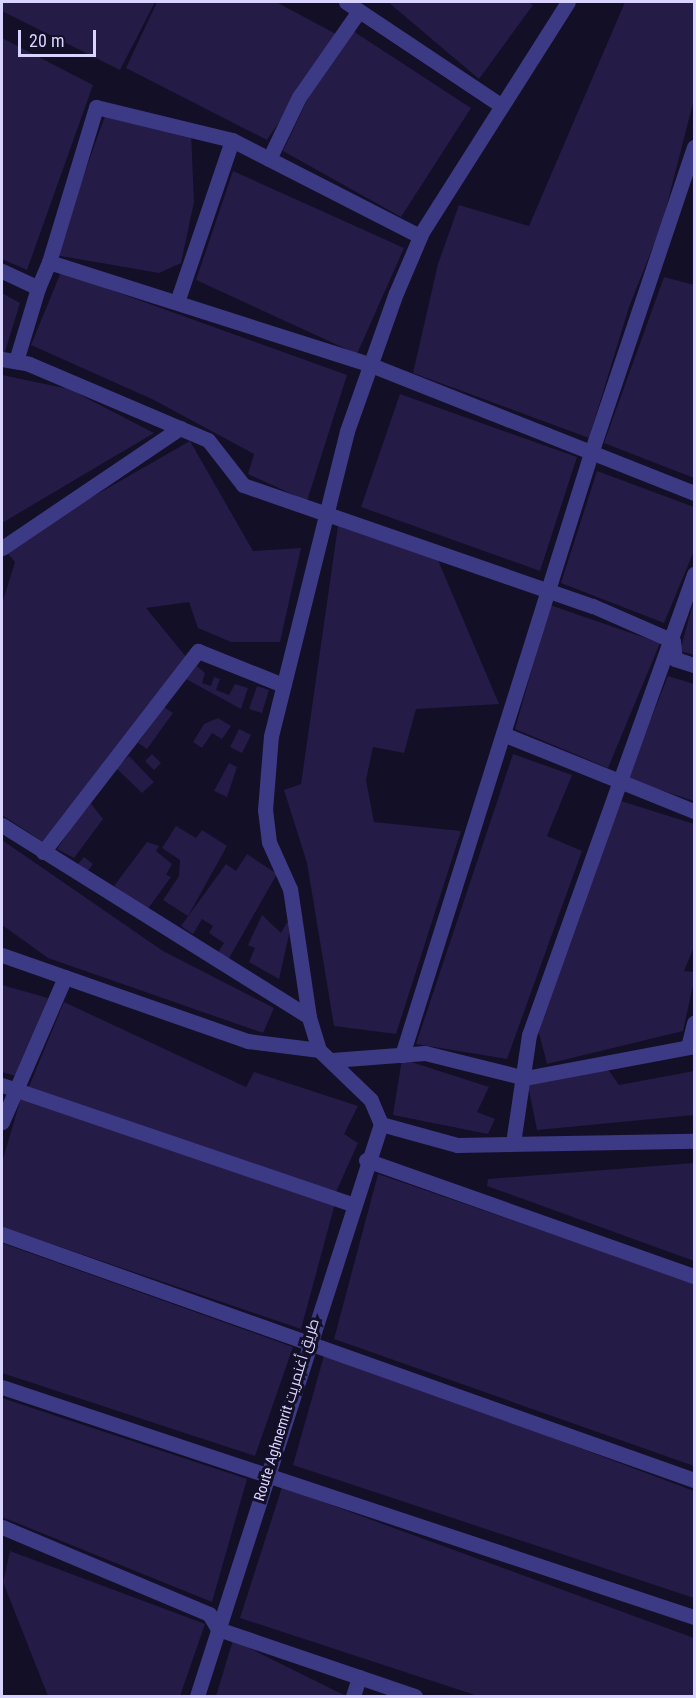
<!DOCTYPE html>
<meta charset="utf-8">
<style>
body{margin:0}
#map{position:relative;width:696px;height:1698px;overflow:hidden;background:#130f26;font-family:"Roboto Condensed",Cairo,sans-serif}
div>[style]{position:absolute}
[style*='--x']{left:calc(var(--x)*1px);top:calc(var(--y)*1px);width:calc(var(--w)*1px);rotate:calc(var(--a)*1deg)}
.building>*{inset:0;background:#241b47}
.minor>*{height:15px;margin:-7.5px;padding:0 7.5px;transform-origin:7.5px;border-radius:7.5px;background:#3d3a85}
span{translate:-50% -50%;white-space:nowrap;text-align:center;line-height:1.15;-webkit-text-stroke:6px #130f26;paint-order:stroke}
.street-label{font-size:15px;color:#d9d4ff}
.frame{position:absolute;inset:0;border:3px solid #d9d4ff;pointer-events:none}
.scale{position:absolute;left:18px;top:30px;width:78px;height:27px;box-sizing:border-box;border:3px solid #d9d4ff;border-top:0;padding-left:8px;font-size:18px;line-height:21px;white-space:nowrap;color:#d9d4ff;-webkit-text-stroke:4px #130f26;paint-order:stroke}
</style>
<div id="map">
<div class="building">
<i style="clip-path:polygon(2px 2px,155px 2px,120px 70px,2px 11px)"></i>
<i style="clip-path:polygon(157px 2px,276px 2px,338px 35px,267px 140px,126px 68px)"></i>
<i style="clip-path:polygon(388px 2px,528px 2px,533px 5px,479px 79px)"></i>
<i style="clip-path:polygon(625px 2px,694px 2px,694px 99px,662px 224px,629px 307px,589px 438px,413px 373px,438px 264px,459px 205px,529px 226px)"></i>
<i style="clip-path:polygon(353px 31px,471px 108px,401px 217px,283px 151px,309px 96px)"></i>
<i style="clip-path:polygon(2px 38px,93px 85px,27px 270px,2px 259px)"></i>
<i style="clip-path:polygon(105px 116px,191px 132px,194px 202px,181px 263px,159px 273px,55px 255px)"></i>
<i style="clip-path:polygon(233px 171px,404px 248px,357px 354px,196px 280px)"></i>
<i style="clip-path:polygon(61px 272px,347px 375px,307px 501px,248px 474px,254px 454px,154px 400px,31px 345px)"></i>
<i style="clip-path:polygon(664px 277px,694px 285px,694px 478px,604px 443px)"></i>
<i style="clip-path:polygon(2px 293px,20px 303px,4px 355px,2px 354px)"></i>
<i style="clip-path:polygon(2px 375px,69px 389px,154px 433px,2px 523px)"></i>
<i style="clip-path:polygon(400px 394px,577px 457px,540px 571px,361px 507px)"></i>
<i style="clip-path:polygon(190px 441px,253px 551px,301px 548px,280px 642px,231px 642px,198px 628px,189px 602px,146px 608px,187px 658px,45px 843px,2px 815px,2px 604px,15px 562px,3px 548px)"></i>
<i style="clip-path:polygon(597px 471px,694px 507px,694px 551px,664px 623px,561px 583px)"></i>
<i style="clip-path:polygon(338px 526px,438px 560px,499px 704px,416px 709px,404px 753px,373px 747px,366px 780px,374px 822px,461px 831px,396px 1034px,334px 1026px,307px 863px,284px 790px,301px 784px)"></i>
<i style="clip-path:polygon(694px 600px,694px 655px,680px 651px)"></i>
<i style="clip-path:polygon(550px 605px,660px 643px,608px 768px,515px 729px)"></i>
<i style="clip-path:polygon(197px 666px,205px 673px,202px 683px,211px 686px,214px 677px,220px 679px,216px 690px,229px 695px,235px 684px,248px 688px,241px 709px,186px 679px)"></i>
<i style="clip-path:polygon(668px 676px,694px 684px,694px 801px,627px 779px)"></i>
<i style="clip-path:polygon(257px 686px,269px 690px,262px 713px,249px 709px)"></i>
<i style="clip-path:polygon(164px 707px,173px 713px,147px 749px,138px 743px)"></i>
<i style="clip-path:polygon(218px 718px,231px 726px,222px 739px,212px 733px,202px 748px,193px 742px,204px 724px)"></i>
<i style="clip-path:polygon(239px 729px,251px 735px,242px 753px,230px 747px)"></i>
<i style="clip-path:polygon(152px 754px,161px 763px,154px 770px,145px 761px)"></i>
<i style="clip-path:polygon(513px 754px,572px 775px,547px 836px,582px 851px,507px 1059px,416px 1044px)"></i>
<i style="clip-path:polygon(129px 756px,154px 782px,142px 793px,116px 768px)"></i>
<i style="clip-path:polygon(229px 763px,237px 767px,227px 797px,214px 791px)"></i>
<i style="clip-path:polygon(89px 801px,103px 819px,74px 858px,57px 849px)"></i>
<i style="clip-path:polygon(621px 801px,694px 824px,694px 947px,684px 971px,694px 972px,694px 981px,683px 1031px,547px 1064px,538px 1029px)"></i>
<i style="clip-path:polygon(176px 826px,196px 838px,202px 830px,227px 846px,188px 916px,163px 900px,179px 876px,180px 860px,162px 848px)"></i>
<i style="clip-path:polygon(2px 840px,163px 951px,274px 1008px,263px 1033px,48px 958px,2px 925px)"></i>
<i style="clip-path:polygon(147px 842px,159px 846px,156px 851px,172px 864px,166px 875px,171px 877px,147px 910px,114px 886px)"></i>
<i style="clip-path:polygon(247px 854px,277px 874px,228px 960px,217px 954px,224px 943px,209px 933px,213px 926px,202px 919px,193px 934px,181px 926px,226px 864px,236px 871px)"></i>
<i style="clip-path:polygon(84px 857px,93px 864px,87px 872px,77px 865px)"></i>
<i style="clip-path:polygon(262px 915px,281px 933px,287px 922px,291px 926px,279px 979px,249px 962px,255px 948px,248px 945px)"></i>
<i style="clip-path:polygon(2px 985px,48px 998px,19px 1077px,2px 1072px)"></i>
<i style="clip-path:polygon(64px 1002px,246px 1087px,254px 1072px,358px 1106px,344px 1134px,358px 1143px,336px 1192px,28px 1089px)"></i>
<i style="clip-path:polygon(402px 1059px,489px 1087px,477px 1112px,495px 1119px,488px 1134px,393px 1115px)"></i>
<i style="clip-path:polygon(607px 1068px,619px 1085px,694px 1071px,694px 1115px,537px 1130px,528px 1085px)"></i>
<i style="clip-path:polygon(21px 1098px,336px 1200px,301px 1329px,2px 1227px,2px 1162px)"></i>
<i style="clip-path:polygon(694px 1163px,694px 1261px,487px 1186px,488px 1179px)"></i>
<i style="clip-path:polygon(378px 1174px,694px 1283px,694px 1466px,334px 1339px)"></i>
<i style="clip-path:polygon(2px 1243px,293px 1347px,255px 1456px,2px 1373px)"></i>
<i style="clip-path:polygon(325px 1352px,694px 1491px,694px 1598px,293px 1465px)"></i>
<i style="clip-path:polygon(2px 1398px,247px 1479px,212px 1602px,2px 1517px)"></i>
<i style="clip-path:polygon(282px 1487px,694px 1638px,694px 1696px,478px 1696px,240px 1618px)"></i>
<i style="clip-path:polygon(10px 1551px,205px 1624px,180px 1696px,48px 1696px,3px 1582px)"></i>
<i style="clip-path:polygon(233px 1640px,344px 1695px,344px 1696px,216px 1696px)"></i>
</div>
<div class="minor">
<i style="--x:346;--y:2;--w:187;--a:33.7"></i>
<i style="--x:269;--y:159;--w:69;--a:-64.2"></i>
<i style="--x:299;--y:97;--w:105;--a:-55.1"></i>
<i style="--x:49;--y:262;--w:162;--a:-73.1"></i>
<i style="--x:96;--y:107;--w:140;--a:13.6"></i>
<i style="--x:2;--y:271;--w:40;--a:25"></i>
<i style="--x:38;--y:288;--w:76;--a:106.8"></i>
<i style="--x:38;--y:288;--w:28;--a:-67"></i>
<i style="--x:49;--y:262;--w:338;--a:17.7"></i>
<i style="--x:371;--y:365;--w:347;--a:21.6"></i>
<i style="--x:177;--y:302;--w:171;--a:-71.2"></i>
<i style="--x:232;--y:140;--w:211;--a:27.1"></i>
<i style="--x:2;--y:359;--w:27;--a:10"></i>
<i style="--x:29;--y:364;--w:194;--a:23"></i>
<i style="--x:208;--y:440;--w:57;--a:52.1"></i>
<i style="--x:243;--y:485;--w:370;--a:19.1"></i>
<i style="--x:593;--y:606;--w:87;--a:23.6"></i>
<i style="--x:673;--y:641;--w:18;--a:84"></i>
<i style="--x:675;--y:659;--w:20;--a:18"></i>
<i style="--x:2;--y:548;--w:215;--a:-34"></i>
<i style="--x:503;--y:734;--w:206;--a:22"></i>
<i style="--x:2;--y:825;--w:362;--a:32"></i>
<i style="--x:43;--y:852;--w:254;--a:-52.4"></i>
<i style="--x:198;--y:651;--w:92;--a:21.8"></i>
<i style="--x:2;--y:955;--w:261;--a:19.3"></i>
<i style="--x:248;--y:1041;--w:72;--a:7.2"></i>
<i style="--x:688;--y:1047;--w:25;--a:-76"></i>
<i style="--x:402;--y:1055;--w:631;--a:-72.57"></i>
<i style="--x:591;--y:453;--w:323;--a:-71.4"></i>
<i style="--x:332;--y:1060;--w:93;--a:-4.3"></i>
<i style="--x:425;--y:1053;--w:103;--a:14"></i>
<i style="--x:525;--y:1078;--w:172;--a:-10.7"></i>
<i style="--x:2;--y:1085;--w:370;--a:18.8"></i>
<i style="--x:2;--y:1122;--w:158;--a:-66.5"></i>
<i style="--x:381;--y:1124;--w:79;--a:15.4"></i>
<i style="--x:457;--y:1145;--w:237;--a:-1"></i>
<i style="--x:513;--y:1143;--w:109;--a:-81.6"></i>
<i style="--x:529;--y:1035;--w:490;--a:-70.3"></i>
<i style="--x:366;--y:1160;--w:348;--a:19.5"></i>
<i style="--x:2;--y:1234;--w:734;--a:19.57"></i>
<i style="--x:2;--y:1387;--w:729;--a:18.39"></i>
<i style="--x:2;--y:1527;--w:225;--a:22.8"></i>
<i style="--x:209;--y:1614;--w:17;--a:59"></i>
<i style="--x:218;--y:1629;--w:208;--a:18.8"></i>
<i style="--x:197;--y:1696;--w:601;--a:-72.17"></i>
<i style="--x:381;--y:1124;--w:26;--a:-113"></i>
<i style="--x:371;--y:1100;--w:72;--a:-136.1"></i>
<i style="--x:319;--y:1050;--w:34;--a:-107"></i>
<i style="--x:309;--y:1017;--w:129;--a:-98.4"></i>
<i style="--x:290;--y:889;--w:51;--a:-114.1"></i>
<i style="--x:269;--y:842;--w:32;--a:-97"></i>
<i style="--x:265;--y:810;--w:74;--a:-85.4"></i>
<i style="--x:271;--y:736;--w:314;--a:-76"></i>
<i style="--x:347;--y:431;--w:146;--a:-70.5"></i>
<i style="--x:396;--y:293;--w:66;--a:-66.9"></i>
<i style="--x:422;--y:232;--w:272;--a:-57.6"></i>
<i style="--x:353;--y:1696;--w:20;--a:-72"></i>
</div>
<div class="street-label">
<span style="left:287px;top:1410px;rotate:-73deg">Route Aghnemrit طريق أغنمريت</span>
</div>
<div class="frame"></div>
<div class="scale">20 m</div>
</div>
